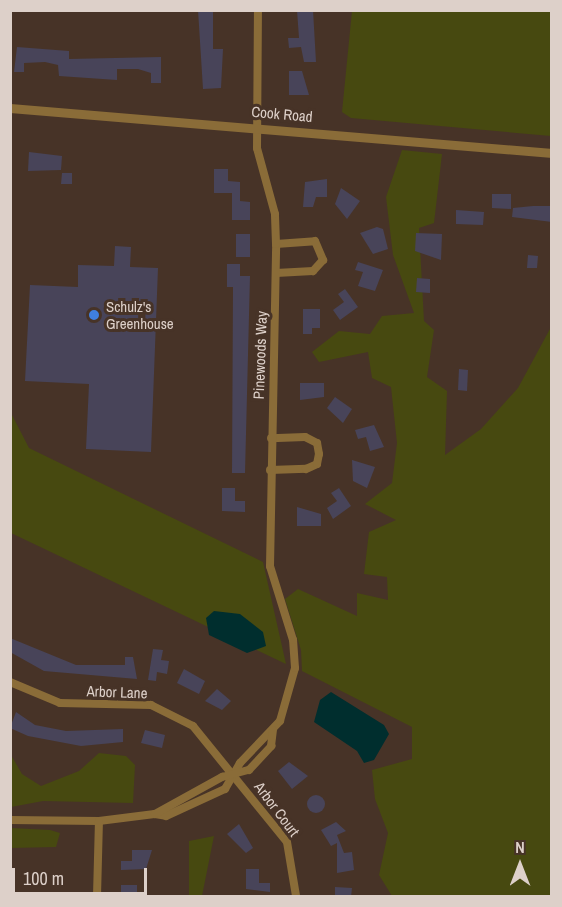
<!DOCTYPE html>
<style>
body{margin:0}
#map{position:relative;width:562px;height:907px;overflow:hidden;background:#473327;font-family:"Archivo Narrow",sans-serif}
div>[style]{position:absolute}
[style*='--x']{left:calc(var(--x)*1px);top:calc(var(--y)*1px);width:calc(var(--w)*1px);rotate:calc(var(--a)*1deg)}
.green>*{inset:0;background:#474910}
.water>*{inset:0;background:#002e2e}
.building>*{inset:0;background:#484459}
.round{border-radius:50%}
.minor>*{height:8px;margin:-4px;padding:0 4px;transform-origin:4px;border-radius:4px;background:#8a6c38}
.tertiary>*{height:9px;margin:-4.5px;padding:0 4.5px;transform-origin:4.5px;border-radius:4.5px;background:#8a6c38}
.dots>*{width:16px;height:16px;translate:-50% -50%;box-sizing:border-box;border:3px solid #473327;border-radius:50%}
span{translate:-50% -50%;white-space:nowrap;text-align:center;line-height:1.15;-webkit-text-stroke:6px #473327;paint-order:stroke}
.street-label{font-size:15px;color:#ddd0c9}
.poi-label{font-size:15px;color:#ddd0c9}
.left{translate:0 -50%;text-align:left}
.frame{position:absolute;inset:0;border:12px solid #ddd0c9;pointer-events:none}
.north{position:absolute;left:490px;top:835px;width:60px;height:60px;-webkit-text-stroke:4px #473327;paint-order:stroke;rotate:0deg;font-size:16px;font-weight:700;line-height:24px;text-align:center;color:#ddd0c9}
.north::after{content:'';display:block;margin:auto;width:21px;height:27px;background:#ddd0c9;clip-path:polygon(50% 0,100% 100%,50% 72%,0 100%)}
.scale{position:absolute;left:12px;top:868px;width:135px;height:27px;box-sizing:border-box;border:3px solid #ddd0c9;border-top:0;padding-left:8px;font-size:18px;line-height:21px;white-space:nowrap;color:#ddd0c9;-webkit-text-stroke:4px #473327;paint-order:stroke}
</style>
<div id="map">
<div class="green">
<i style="clip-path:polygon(352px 11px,551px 11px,551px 136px,351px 118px,342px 112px)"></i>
<i style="clip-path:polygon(402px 150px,442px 154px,434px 223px,419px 228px,424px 321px,434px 330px,427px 377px,447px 391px,445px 455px,481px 429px,518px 388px,551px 327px,551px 896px,392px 896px,379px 875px,388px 833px,375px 799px,372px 770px,412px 759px,412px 727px,302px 671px,301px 650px,285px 599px,298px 589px,357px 616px,357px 593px,388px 600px,387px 577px,364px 574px,369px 532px,396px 520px,365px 504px,392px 483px,397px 443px,391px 387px,372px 378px,368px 352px,319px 362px,312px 352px,339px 331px,370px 334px,382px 316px,414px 313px,393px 255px,386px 197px)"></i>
<i style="clip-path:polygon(10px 411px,29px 448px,263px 562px,286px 664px,11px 533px)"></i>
<i style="clip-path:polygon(99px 753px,126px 756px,135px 765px,133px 803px,43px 801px,11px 807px,11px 755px,22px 774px,41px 786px,79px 771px)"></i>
<i style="clip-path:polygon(11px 828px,50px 830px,60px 833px,56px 847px,11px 848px)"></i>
<i style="clip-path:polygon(214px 836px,202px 896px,189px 896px,189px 841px)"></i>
</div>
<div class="water">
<i style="clip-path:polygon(214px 611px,240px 614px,263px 632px,266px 646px,247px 653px,209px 635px,206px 618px)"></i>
<i style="clip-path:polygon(331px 692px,384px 725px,389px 734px,374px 760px,364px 763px,357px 751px,314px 722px,320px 700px)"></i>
</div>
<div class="building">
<i style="clip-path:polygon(198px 10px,213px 10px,213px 49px,223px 49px,221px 88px,203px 89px)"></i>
<i style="clip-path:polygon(297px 10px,313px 10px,316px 62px,304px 62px,301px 47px,289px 48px,288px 38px,299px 38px)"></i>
<i style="clip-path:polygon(17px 47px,69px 51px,69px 59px,161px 57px,161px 83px,151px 83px,151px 73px,138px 69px,117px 69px,117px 80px,59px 76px,58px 65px,45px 62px,24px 63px,24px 72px,14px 72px)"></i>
<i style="clip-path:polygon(289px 71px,302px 71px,309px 95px,289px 95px)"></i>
<i style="clip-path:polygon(29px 152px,62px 156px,61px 170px,28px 171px)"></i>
<i style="clip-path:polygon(214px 169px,228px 169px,228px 181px,240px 182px,240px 201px,250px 202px,250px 220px,232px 220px,232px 193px,214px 193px)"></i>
<i style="clip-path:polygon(62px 173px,72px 173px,72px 184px,61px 184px)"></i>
<i style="clip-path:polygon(327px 179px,327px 197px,316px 197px,313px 207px,303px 207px,305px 182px)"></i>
<i style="clip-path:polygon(341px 188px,360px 201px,347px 219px,335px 204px)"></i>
<i style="clip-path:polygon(492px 194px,511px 194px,511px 209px,492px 208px)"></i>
<i style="clip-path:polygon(533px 206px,552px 206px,552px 222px,512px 217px,513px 208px)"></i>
<i style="clip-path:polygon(456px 210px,484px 212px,483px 225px,456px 224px)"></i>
<i style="clip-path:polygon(377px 227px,383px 229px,388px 249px,373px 254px,360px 233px)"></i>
<i style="clip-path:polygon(416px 233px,442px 234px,441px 260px,415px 251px)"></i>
<i style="clip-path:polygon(236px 234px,250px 234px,250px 257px,236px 257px)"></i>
<i style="clip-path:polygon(115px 246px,131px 247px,130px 267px,158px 268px,151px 452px,86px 449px,89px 384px,25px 381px,30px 285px,78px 287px,78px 265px,114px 266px)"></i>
<i style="clip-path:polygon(528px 255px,538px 256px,537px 268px,527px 268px)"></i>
<i style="clip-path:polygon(358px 262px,383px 270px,375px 291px,358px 286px,363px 272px,355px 270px)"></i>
<i style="clip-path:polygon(227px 264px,240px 264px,240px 276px,250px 276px,245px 473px,232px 473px,233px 287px,227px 287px)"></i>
<i style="clip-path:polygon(417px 278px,430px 279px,430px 293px,416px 292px)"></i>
<i style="clip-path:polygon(345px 289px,358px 307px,340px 320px,333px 310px,344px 302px,338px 294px)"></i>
<i style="clip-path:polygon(303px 309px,320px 309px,320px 328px,312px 328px,312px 334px,303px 334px)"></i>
<i style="clip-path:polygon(459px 369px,468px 370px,467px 391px,458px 390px)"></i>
<i style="clip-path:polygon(300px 383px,324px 383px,324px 397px,300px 400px)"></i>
<i style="clip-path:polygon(335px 397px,352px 409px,343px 423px,327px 408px)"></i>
<i style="clip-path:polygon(374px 425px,384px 447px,370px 451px,366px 437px,358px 439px,355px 430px)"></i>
<i style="clip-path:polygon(352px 460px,375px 467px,367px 488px,353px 481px)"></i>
<i style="clip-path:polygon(222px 488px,235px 488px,235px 501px,245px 501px,245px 512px,222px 511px)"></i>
<i style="clip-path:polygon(339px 488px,351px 506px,333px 519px,327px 508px,337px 501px,331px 493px)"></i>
<i style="clip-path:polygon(297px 507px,321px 514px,321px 526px,297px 526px)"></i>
<i style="clip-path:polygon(10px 638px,76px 665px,125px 665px,125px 657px,133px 657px,137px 679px,44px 671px,10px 652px)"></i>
<i style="clip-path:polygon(153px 649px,163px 650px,161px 660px,169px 661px,167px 674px,157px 672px,156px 681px,148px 680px)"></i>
<i style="clip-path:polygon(184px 669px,205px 681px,199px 694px,177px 683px)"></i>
<i style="clip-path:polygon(217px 689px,231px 701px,222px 710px,205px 701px)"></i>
<i style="clip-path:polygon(16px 712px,35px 725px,66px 731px,123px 729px,123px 742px,81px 746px,28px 736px,10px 728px)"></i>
<i style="clip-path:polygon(145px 730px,165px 735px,162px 748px,141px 743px)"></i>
<i style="clip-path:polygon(289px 762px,308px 776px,292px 789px,278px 771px)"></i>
<i class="round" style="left:307px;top:795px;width:18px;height:18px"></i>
<i style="clip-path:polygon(336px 822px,346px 831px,337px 835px,344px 853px,352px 852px,354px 870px,337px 873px,337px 843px,331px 846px,321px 830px)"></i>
<i style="clip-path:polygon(239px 824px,253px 848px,246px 853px,227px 834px)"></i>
<i style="clip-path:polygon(132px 850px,152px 850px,146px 869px,121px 870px,121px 861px,132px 861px)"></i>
<i style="clip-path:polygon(246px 869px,259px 869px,259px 883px,270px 883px,270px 892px,246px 889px)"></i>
<i style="clip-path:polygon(121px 885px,137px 885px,137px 897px,121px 897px)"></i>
<i style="clip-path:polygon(335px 887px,352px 888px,351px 897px,335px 897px)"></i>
</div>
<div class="minor">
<i style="--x:276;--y:244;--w:39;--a:-4"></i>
<i style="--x:315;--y:241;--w:21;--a:67"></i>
<i style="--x:323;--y:260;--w:15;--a:132"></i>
<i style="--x:313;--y:271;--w:37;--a:177"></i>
<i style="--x:270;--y:470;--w:36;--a:-2"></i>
<i style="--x:306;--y:469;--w:12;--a:-24"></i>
<i style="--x:317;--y:464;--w:10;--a:-79"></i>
<i style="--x:319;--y:454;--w:11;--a:-100"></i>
<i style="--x:317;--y:443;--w:13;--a:-153"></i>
<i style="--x:305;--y:437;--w:34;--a:178"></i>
<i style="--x:10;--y:682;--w:54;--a:22.8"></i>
<i style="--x:60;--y:703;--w:91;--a:1.3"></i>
<i style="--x:151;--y:705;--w:47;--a:26.6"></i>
<i style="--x:193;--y:726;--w:149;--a:51"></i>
<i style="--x:287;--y:842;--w:55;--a:80.5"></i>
<i style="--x:155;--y:814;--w:11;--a:10"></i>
<i style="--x:166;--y:816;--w:65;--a:-24.6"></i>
<i style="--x:225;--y:789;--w:30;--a:-60"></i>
<i style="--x:240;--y:763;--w:58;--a:-46.4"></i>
<i style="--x:280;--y:721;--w:55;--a:-74.2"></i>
<i style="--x:295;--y:668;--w:28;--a:-94"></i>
<i style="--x:293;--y:640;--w:77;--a:-107.3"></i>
<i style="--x:270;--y:566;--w:322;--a:-88.9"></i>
<i style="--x:276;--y:244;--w:30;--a:-92"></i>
<i style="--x:275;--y:214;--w:68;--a:-105.3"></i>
<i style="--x:257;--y:148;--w:138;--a:-89.6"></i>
<i style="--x:10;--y:820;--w:89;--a:0.6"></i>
<i style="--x:99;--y:821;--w:56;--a:-7.1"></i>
<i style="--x:155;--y:814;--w:77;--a:-28.9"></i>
<i style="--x:222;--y:777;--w:28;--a:-15"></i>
<i style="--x:249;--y:770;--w:33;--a:-47"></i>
<i style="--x:271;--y:746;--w:16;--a:-83"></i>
<i style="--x:97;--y:896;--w:75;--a:-88.5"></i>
</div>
<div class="tertiary">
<i style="--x:10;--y:108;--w:544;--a:4.75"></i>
</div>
<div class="dots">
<i style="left:94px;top:315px;background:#3f7fe0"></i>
</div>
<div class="street-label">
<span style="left:282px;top:114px;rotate:5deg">Cook Road</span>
<span style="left:260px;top:355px;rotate:-88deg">Pinewoods Way</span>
<span style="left:117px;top:692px;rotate:2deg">Arbor Lane</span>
<span style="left:277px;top:809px;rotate:53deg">Arbor Court</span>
</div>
<div class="poi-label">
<span class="left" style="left:106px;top:315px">Schulz's<br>Greenhouse</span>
</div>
<div class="frame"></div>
<div class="north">N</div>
<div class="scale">100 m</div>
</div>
